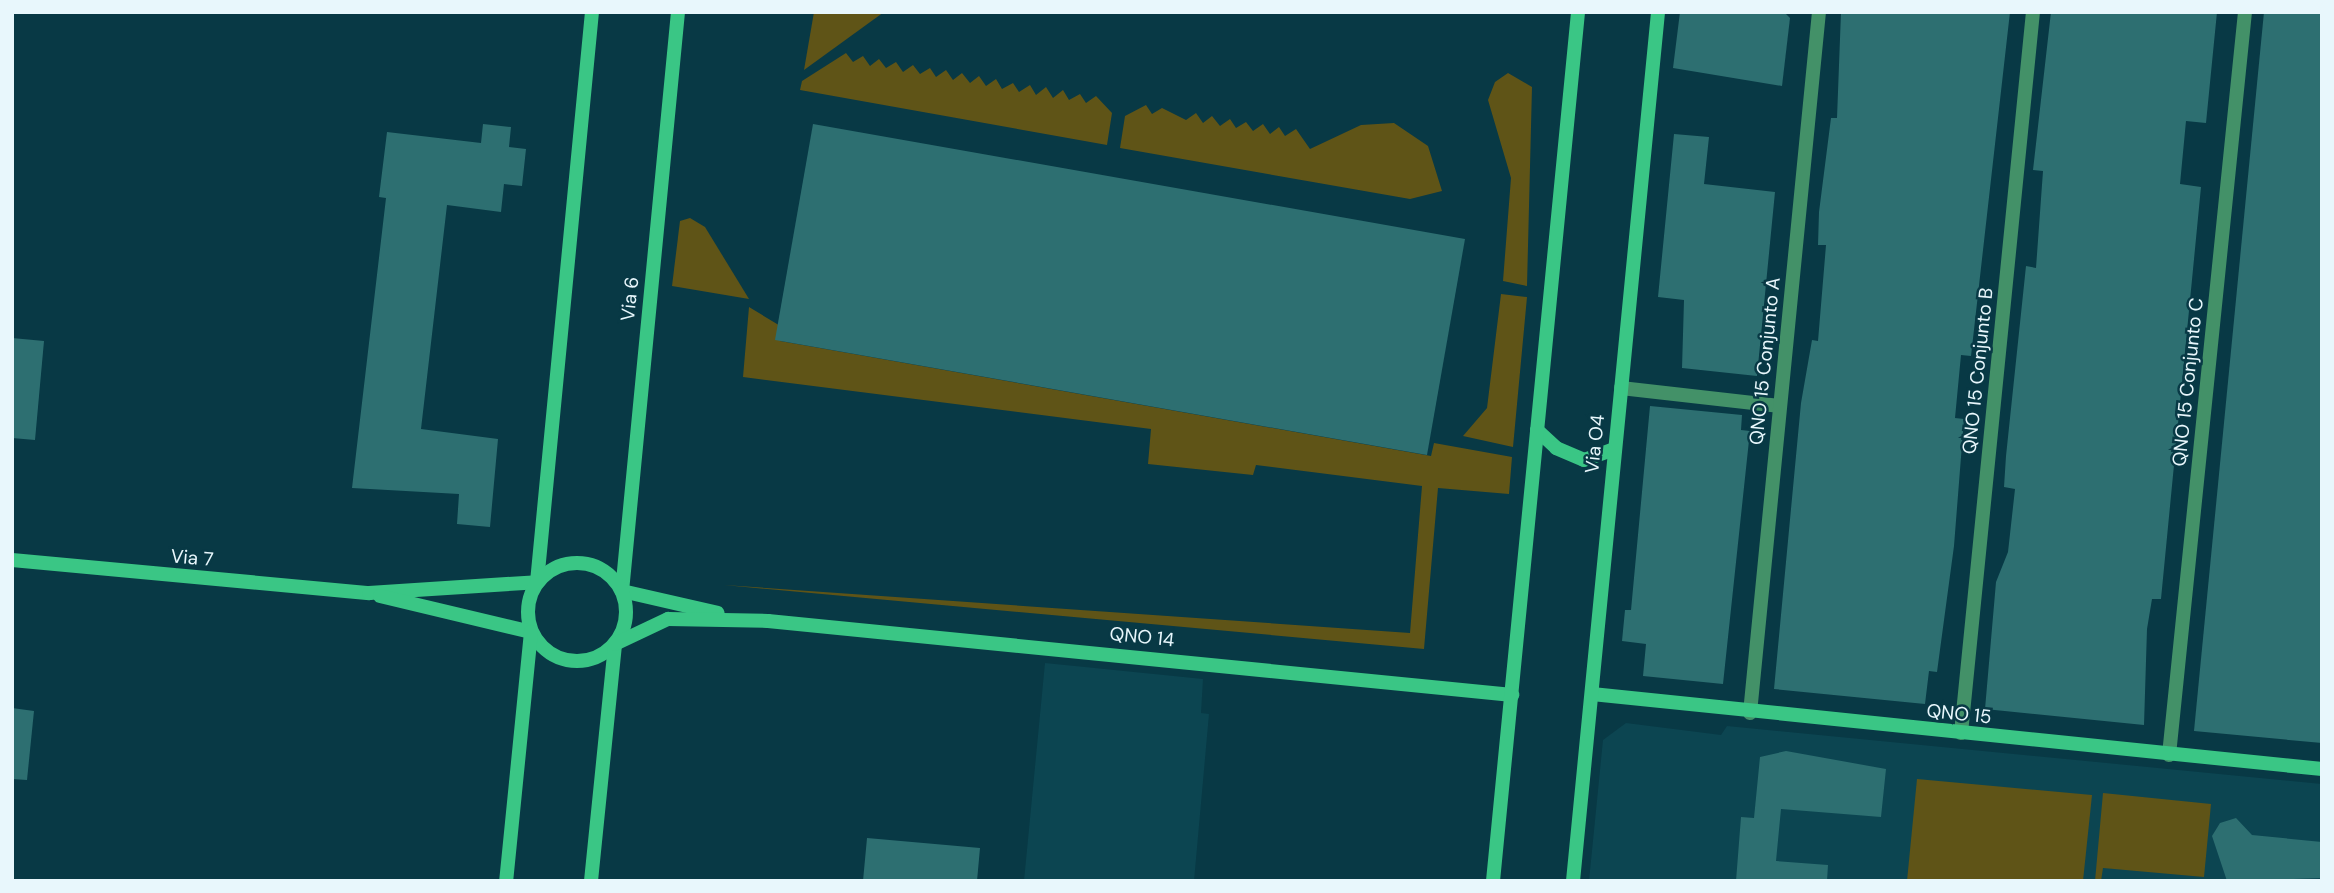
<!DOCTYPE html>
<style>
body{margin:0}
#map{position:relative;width:2334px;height:893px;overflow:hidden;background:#083945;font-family:"DM Sans",sans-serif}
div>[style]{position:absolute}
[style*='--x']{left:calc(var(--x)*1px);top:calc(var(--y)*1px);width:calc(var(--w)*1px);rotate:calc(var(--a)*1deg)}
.built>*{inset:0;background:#0c4551}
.green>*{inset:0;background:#5f5417}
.building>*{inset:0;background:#2d6f71}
.street>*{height:14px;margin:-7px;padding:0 7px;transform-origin:7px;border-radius:7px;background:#439168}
.secondary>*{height:14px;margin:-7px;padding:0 7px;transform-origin:7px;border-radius:7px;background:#3ac685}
.secondary>.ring{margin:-7px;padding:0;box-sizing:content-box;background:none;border:14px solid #3ac685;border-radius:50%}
span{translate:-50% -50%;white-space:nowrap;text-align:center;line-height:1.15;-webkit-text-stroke:5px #083945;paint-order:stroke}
.street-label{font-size:19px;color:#e8f7fc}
.frame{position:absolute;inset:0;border:14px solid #e8f7fc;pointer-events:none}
</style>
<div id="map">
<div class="built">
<i style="clip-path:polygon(1045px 663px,1203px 679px,1201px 713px,1209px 714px,1194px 881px,1024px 881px)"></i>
<i style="clip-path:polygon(1626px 723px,1721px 735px,1727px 726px,2322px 784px,2322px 881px,1589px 881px,1603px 740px)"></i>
</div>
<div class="green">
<i style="clip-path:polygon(814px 12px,884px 12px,804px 70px)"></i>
<i style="clip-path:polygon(846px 53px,853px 62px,863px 56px,870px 66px,879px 59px,886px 68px,896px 62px,903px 72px,913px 65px,920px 74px,930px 68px,936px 77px,946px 70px,953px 80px,962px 73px,970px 83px,979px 76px,986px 86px,996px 79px,1002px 89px,1013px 83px,1019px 92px,1030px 85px,1036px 95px,1046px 87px,1053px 98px,1063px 90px,1069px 100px,1080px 94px,1086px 103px,1096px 96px,1112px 113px,1107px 145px,800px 90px,802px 81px)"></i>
<i style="clip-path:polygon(1508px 73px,1532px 87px,1527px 286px,1503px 281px,1511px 178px,1488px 100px,1495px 82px)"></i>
<i style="clip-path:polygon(1146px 105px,1152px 114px,1162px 108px,1186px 120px,1196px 113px,1203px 123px,1212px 116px,1220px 126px,1230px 119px,1236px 128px,1246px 122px,1253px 131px,1263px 124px,1270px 134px,1279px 127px,1285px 136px,1296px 129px,1310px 149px,1361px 125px,1394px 123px,1428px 146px,1442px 191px,1410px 199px,1120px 148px,1125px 116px)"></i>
<i style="clip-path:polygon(690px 218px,705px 227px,749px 299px,672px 286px,680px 221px)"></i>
<i style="clip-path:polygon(1501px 294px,1527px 297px,1513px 447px,1463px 436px,1487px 408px)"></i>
<i style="clip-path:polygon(749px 307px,782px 327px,780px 341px,1431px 456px,1434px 443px,1512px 457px,1509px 494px,1438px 488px,1424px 649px,724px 585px,1410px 633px,1422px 486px,1256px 465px,1253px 475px,1148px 464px,1151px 429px,743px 377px)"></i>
<i style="clip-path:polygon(1917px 779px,2092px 795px,2083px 881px,1907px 881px)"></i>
<i style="clip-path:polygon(2103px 793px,2211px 804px,2204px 877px,2103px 868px,2101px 881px,2095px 881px)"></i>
</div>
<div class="building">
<i style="clip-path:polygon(1680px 12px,1784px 12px,1790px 18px,1782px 86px,1673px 68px)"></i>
<i style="clip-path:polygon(1841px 12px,2010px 12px,1971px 356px,1961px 355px,1955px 418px,1964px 419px,1954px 546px,1937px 672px,1929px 671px,1925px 704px,1774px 689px,1801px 403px,1812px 340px,1818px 341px,1826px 245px,1818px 245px,1819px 212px,1831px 118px,1837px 118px)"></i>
<i style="clip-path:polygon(2051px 12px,2217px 12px,2206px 123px,2186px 121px,2180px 184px,2201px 187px,2161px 599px,2152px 599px,2147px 629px,2144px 725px,1985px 709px,1996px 582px,2008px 552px,2015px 489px,2004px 487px,2006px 456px,2026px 266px,2036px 268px,2043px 171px,2033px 170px)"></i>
<i style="clip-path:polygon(2264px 12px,2322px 12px,2322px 743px,2194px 731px)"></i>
<i style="clip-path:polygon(483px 124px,511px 127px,509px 147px,526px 149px,522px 186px,504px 184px,501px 212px,447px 205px,421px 429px,498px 439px,490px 527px,457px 524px,459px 494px,352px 488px,386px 198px,379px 197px,387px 132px,481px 143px)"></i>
<i style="clip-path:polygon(813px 124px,1465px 239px,1427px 455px,775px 340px)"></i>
<i style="clip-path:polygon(1674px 134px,1709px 137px,1704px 184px,1775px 192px,1757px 376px,1682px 368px,1684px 300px,1658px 297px)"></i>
<i style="clip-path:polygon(12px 338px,44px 341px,35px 440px,12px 438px)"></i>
<i style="clip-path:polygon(1650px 406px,1742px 415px,1741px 430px,1750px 431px,1723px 684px,1643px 676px,1646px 644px,1622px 641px,1625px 610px,1631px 610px)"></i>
<i style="clip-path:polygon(12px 708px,34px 711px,27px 780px,12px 779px)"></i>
<i style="clip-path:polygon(1786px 751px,1886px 769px,1881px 817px,1781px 809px,1776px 861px,1828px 865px,1827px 881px,1736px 881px,1741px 817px,1754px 818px,1760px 757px)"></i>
<i style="clip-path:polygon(2236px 818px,2252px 835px,2322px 842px,2322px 878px,2227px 881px,2212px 836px,2220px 823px)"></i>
<i style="clip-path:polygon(867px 838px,980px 848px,977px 881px,863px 881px)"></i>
</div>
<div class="street">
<i style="--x:1621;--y:388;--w:160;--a:6.5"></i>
<i style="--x:1750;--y:713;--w:704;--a:-84.38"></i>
<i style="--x:1961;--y:733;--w:725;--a:-84.3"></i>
<i style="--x:2169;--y:755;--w:747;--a:-84.16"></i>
</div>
<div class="secondary">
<i style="--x:678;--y:12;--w:582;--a:95.52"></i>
<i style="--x:622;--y:591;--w:98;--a:12.9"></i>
<i style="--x:1537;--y:430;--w:26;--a:43"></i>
<i style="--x:1556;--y:448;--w:30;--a:23"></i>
<i style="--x:1584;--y:460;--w:32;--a:-20"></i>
<i style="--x:12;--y:560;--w:359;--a:5.3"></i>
<i style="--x:369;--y:593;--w:168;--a:-3.7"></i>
<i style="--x:537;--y:582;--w:573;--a:-84.49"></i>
<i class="ring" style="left:528px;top:563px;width:84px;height:84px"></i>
<i style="--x:380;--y:596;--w:155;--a:13.4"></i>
<i style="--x:531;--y:632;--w:250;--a:95.7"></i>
<i style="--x:1592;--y:694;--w:734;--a:5.87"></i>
<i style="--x:591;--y:881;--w:238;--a:-84.2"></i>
<i style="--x:615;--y:644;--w:59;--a:-25.3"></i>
<i style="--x:668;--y:619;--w:100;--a:1.1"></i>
<i style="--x:768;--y:621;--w:748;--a:5.68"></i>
<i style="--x:1493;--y:881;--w:873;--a:-84.41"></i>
<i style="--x:1573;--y:881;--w:873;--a:-84.41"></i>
</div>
<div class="street-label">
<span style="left:630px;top:299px;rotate:-84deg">Via 6</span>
<span style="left:1765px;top:361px;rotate:-84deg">QNO 15 Conjunto A</span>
<span style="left:1978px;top:371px;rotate:-84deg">QNO 15 Conjunto B</span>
<span style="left:2188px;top:382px;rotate:-84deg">QNO 15 Conjunto C</span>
<span style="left:1595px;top:444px;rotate:-84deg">Via O4</span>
<span style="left:192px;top:558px;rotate:5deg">Via 7</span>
<span style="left:1142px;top:637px;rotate:6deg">QNO 14</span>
<span style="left:1959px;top:714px;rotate:6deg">QNO 15</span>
</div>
<div class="frame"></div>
</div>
